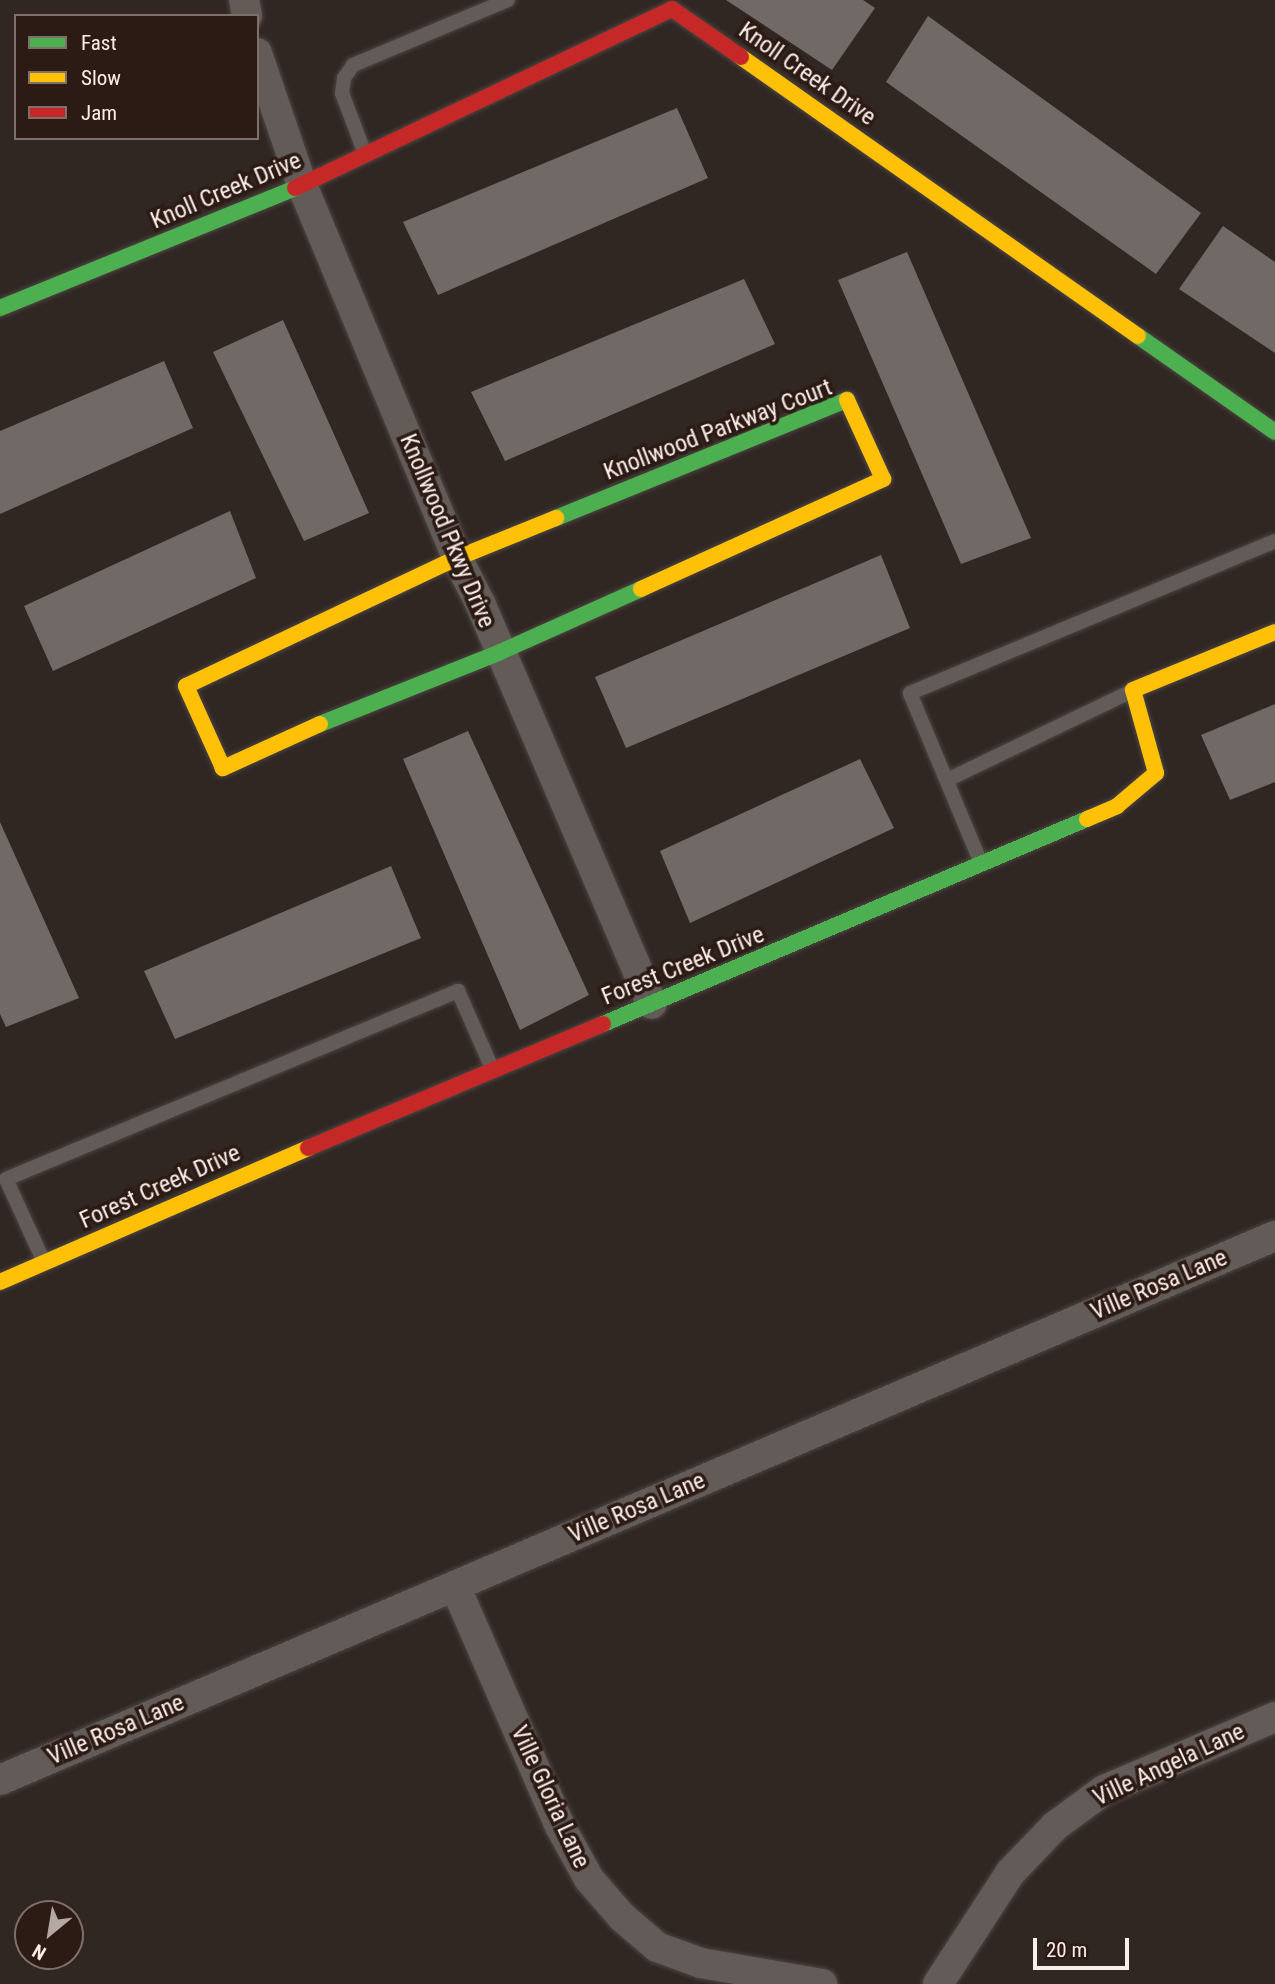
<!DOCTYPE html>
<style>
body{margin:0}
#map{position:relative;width:1275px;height:1984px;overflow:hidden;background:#302723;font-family:"Roboto Condensed",sans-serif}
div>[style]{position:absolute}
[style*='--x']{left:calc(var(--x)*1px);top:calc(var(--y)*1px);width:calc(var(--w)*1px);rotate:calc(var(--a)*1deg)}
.building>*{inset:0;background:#716965}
.roads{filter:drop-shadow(0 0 2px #4d4541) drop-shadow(0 0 2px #4d4541)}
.lane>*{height:14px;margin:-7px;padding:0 7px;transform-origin:7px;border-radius:7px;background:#625b57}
.street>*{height:30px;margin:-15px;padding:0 15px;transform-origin:15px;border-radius:15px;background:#625b57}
.fast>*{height:16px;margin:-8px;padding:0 8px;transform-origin:8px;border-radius:8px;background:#4caf50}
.slow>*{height:16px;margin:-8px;padding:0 8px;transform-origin:8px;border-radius:8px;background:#ffc107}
.jam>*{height:16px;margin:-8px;padding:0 8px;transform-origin:8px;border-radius:8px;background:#c62828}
span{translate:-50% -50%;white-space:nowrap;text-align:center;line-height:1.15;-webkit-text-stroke:7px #2c1b14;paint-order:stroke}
.street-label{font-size:24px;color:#fbeee9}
.legend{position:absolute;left:14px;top:14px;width:245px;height:126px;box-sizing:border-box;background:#2c1b14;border:2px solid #7f6f69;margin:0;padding:9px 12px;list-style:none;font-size:21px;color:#fbeee9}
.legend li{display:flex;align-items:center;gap:14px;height:35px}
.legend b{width:35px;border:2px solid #7f6f69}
.north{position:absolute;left:14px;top:1900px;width:70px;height:70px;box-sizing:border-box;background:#2c1b14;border:2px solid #7f6f69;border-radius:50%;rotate:210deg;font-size:19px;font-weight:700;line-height:28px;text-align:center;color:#fbeee9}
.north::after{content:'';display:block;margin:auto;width:24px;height:32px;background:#b4a8a4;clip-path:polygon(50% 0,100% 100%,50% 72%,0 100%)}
.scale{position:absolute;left:1033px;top:1938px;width:96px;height:32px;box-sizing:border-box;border:4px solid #fbeee9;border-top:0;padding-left:9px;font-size:21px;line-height:24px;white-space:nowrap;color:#fbeee9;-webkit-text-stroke:5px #2c1b14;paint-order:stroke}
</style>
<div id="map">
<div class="building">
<i style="clip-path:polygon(726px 0,863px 0,875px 8px,832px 70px)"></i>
<i style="clip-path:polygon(928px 16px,1201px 213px,1156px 274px,886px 82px)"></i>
<i style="clip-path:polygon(677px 108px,708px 178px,438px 295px,403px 222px)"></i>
<i style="clip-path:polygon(1223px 226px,1275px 262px,1275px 353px,1179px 289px)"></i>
<i style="clip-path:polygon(907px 252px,1031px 538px,961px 564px,838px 280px)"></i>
<i style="clip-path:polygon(744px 279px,775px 344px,505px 461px,471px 392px)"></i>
<i style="clip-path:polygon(283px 320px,369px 513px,304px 541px,213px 352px)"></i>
<i style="clip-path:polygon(164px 361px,193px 428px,0 514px,0 431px)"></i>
<i style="clip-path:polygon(230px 511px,256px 578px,53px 671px,24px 606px)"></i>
<i style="clip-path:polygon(881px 555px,910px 628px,626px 748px,595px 677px)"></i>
<i style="clip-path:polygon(1275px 704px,1275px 782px,1230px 800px,1201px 735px)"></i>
<i style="clip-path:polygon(468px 731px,589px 995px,520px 1030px,403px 759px)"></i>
<i style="clip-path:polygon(860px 759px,894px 828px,690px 923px,660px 851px)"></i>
<i style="clip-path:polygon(0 822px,79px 998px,6px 1027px,0 1014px)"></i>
<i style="clip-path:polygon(391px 866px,421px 938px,175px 1039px,144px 971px)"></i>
</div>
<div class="roads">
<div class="lane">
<i style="--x:365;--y:154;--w:65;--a:-110.7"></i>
<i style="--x:342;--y:93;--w:15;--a:-82"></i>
<i style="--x:344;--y:78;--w:16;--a:-55"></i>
<i style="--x:353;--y:65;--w:168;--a:-22.8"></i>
<i style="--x:947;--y:780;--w:205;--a:-25.7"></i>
<i style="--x:981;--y:863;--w:184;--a:-112.7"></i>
<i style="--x:910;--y:693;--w:395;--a:-22.6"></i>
<i style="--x:44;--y:1262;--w:91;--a:-114.6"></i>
<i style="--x:6;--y:1179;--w:490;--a:-22.6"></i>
<i style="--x:458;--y:991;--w:84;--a:66.2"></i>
</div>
<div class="street">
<i style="--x:244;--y:0;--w:16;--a:79"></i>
<i style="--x:257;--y:53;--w:139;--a:71.2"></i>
<i style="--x:302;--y:185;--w:404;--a:67.4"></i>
<i style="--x:457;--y:558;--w:51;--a:62.9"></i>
<i style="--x:480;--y:603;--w:436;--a:66.8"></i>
<i style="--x:455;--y:1586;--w:262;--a:66.4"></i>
<i style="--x:560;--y:1826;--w:60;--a:61.3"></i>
<i style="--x:589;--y:1879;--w:50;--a:49"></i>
<i style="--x:622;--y:1917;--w:46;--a:40.6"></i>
<i style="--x:657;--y:1947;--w:47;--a:20"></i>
<i style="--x:701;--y:1963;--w:123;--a:9.8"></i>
<i style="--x:0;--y:1780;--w:1386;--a:-23.11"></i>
<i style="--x:938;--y:1984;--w:132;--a:-57"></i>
<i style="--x:1010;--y:1873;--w:65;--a:-46.2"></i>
<i style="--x:1055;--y:1826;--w:61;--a:-36.3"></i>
<i style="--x:1104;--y:1790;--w:186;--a:-23.1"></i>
</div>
<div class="fast">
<i style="--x:0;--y:308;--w:318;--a:-22.1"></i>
<i style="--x:1138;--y:336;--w:167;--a:35"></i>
<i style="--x:556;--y:518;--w:314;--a:-22.1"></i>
<i style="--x:320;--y:724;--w:192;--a:-21.7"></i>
<i style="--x:498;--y:653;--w:157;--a:-24.1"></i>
<i style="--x:603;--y:1024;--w:526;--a:-22.96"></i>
</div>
<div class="slow">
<i style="--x:741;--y:57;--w:485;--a:35.1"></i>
<i style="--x:641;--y:589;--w:266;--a:-24.4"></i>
<i style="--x:883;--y:479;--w:87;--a:-114.5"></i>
<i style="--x:320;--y:724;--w:107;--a:155.6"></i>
<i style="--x:223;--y:768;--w:90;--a:-114.3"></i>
<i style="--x:186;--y:686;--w:300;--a:-25.3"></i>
<i style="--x:457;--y:558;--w:107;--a:-22"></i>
<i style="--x:1087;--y:819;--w:33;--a:-23"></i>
<i style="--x:1117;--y:806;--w:51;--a:-40.2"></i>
<i style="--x:1156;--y:773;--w:86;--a:-105.5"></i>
<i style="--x:1133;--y:690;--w:153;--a:-22.2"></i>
<i style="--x:0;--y:1282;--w:336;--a:-23.5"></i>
</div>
<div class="jam">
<i style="--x:295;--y:188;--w:417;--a:-25.4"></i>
<i style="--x:672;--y:9;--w:84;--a:34.8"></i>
<i style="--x:308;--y:1148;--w:320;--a:-22.8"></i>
</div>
</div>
<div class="street-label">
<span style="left:807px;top:74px;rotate:35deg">Knoll Creek Drive</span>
<span style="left:226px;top:191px;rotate:-23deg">Knoll Creek Drive</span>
<span style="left:718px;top:430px;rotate:-21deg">Knollwood Parkway Court</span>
<span style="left:447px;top:531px;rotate:67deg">Knollwood Pkwy Drive</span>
<span style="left:683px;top:966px;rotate:-22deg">Forest Creek Drive</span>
<span style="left:160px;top:1187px;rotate:-24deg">Forest Creek Drive</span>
<span style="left:1159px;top:1285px;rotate:-23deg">Ville Rosa Lane</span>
<span style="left:637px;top:1508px;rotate:-23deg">Ville Rosa Lane</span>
<span style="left:116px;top:1730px;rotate:-23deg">Ville Rosa Lane</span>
<span style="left:1169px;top:1765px;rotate:-25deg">Ville Angela Lane</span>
<span style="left:550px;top:1797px;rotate:65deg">Ville Gloria Lane</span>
</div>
<ul class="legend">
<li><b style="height:9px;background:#4caf50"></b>Fast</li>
<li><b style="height:9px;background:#ffc107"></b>Slow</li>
<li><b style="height:9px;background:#c62828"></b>Jam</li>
</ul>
<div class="north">N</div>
<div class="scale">20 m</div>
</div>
